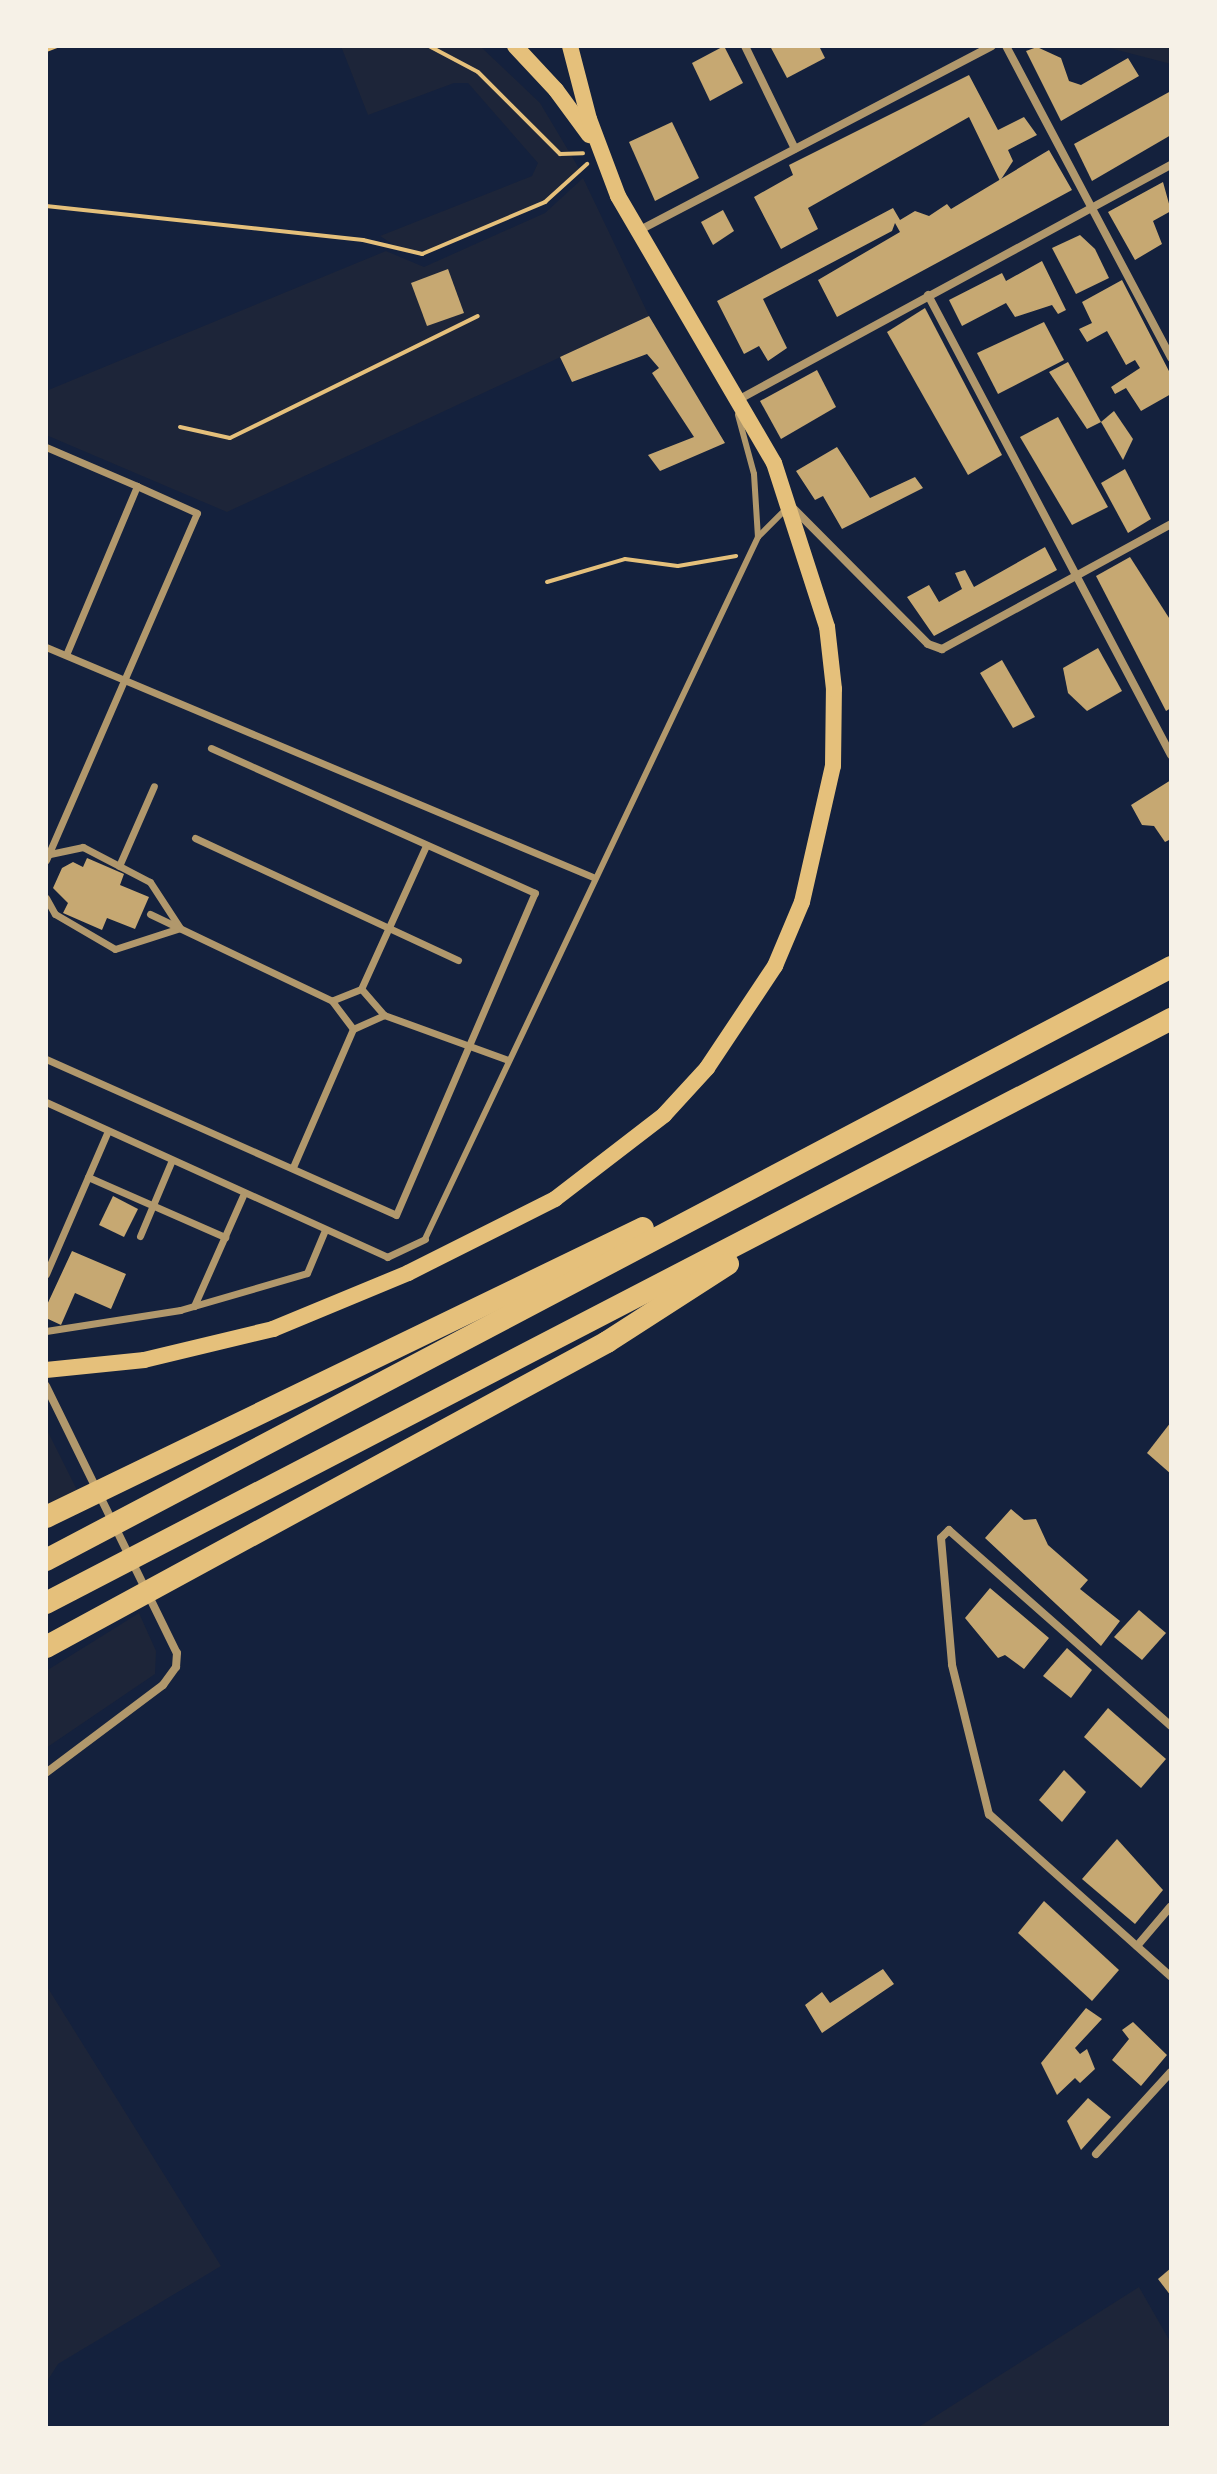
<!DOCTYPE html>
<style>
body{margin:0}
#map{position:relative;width:1217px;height:2474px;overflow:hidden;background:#14213d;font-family:"Nunito Sans",sans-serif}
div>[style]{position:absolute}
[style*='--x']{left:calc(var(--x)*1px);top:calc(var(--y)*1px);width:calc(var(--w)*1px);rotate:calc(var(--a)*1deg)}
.green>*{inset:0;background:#1d2539}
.building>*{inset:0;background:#c6a872}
.path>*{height:4px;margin:-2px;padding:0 2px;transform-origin:2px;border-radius:2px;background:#e5c07b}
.service>*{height:6px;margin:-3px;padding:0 3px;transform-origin:3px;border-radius:3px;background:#b1986c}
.pedestrian>*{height:7px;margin:-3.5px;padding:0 3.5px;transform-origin:3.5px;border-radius:3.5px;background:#b1986c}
.minor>*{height:8px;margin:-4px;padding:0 4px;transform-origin:4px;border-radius:4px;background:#b1986c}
.secondary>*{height:16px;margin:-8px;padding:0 8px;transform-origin:8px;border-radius:8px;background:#e5c07b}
.motorway>*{height:22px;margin:-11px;padding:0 11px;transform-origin:11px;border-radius:11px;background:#e5c07b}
span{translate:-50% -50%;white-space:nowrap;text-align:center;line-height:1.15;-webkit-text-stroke:8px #f6f1e7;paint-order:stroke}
.frame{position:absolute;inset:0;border:48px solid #f6f1e7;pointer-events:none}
</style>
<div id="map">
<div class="green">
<i style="clip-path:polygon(341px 46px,480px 46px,540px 103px,580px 170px,545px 202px,422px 254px,397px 247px,380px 236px,532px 176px,538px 163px,468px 83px,454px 83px,368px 115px)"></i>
<i style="clip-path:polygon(1102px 46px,1171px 46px,1171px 64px)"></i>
<i style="clip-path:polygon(583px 178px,649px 316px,227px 512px,46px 435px,46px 391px,386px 251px,424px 267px,545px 213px)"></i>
<i style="clip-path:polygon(46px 1428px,78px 1492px,46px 1508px)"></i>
<i style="clip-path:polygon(139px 1613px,156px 1651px,155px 1674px,46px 1748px,46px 1671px)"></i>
<i style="clip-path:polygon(46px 1985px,221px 2266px,58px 2364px,46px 2383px)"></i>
<i style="clip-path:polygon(1139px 2287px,1171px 2343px,1171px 2428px,920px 2426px)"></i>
</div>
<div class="building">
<i style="clip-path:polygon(724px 46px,743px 83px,710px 101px,692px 63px)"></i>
<i style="clip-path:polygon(770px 46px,819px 46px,825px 58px,787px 78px)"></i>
<i style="clip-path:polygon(1037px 47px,1061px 58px,1069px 81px,1081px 85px,1128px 58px,1139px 76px,1061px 121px,1026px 51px)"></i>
<i style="clip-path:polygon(969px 75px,998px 130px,1024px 117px,1037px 135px,1008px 150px,1013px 161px,1000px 181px,969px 117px,808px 208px,818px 229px,781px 249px,754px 197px,793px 175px,789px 165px)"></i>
<i style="clip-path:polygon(1171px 91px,1171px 135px,1092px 181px,1074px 144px)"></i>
<i style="clip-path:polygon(672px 122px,699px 178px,655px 201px,629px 142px)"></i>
<i style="clip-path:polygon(1049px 150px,1072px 190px,837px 317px,818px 280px,900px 232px,895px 223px,892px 231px,763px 299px,787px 348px,768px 361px,759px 346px,744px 354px,717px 301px,893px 208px,900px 220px,915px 211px,929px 216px,947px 204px,951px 209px)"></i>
<i style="clip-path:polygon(1163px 182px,1171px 211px,1153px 221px,1162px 244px,1135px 260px,1108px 212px)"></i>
<i style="clip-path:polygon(723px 210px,734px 231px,713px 245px,701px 222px)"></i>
<i style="clip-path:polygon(1080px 235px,1095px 249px,1109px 278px,1076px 294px,1052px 248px)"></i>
<i style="clip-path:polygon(1042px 261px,1066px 310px,1058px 314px,1052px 305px,1015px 317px,1006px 303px,962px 326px,949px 300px,1002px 273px,1006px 281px)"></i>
<i style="clip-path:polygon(448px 269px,464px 313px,427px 326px,411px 283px)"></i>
<i style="clip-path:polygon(1122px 280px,1171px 375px,1171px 394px,1141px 411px,1126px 388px,1115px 394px,1111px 387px,1140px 368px,1135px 360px,1126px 365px,1107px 331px,1087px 342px,1079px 329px,1092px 323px,1082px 302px)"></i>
<i style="clip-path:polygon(925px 308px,1002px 455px,968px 475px,887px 332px)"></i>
<i style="clip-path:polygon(649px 316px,725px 443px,660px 471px,648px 455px,694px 437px,652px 373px,659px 368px,647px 354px,572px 382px,560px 357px)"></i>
<i style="clip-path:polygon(1044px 322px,1064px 360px,998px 394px,977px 353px)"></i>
<i style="clip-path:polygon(1068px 362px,1101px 422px,1087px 429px,1049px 372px)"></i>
<i style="clip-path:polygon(817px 370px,836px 407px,781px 439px,760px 401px)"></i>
<i style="clip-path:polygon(1114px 411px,1133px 439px,1123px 460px,1101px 422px)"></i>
<i style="clip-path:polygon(1058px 417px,1108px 507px,1072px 525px,1020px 437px)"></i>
<i style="clip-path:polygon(837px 447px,870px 498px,915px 477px,923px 488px,842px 529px,823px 496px,815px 500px,796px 471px)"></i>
<i style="clip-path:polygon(1125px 469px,1151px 519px,1128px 533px,1101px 483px)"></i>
<i style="clip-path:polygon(1045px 547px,1057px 570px,934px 636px,907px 597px,929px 585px,939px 602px,962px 589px,955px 573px,965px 570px,974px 587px)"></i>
<i style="clip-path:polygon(1130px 557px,1171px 621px,1171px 708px,1166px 711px,1096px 576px)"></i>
<i style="clip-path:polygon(1098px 648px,1122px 691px,1087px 711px,1068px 693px,1063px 668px)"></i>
<i style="clip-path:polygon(1002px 660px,1035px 717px,1013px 728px,980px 673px)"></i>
<i style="clip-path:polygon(1171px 780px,1171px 839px,1165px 842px,1154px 826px,1142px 825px,1131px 805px)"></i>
<i style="clip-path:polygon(87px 858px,124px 874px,120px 885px,149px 897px,135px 929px,107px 918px,102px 930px,63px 913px,68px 903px,53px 888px,62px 868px,73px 862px,83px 867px)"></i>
<i style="clip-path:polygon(113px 1196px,138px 1209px,124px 1237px,99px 1225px)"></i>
<i style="clip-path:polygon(72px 1251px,126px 1274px,111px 1309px,75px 1293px,61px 1325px,46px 1318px,46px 1307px)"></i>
<i style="clip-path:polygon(1171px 1422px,1171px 1474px,1147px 1453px)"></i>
<i style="clip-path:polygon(1011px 1509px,1024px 1520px,1036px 1519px,1048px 1545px,1088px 1580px,1080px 1589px,1120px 1621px,1101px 1646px,985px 1538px)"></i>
<i style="clip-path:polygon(990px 1588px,1049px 1638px,1024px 1669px,1005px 1655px,998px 1658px,965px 1618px)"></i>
<i style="clip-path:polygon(1139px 1610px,1166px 1633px,1142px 1660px,1114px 1637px)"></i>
<i style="clip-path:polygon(1067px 1648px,1092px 1670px,1071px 1698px,1043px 1676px)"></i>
<i style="clip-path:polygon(1108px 1708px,1166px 1759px,1141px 1788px,1084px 1737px)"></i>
<i style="clip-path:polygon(1064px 1770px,1086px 1792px,1062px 1822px,1039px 1800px)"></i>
<i style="clip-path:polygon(1117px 1839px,1163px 1890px,1135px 1924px,1082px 1879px)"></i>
<i style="clip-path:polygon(1044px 1901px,1119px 1970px,1092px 2001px,1018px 1933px)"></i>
<i style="clip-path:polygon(883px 1969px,894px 1984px,822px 2033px,805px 2005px,822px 1992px,830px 2003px)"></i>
<i style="clip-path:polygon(1086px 2008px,1102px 2019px,1075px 2048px,1080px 2054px,1087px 2049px,1095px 2069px,1080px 2083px,1075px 2078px,1057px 2095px,1041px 2063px)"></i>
<i style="clip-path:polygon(1133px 2022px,1167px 2055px,1141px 2086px,1112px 2060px,1129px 2039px,1122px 2030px)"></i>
<i style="clip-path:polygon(1088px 2098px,1111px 2117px,1081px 2150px,1067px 2121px)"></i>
<i style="clip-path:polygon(1171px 2268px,1171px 2296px,1158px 2279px)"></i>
</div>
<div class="path">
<i style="--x:429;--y:46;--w:55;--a:28"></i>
<i style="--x:478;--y:72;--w:116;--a:45"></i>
<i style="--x:560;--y:154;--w:23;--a:-2"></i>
<i style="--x:46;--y:50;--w:12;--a:-20"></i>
<i style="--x:46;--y:206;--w:319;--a:6.1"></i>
<i style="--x:363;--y:240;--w:61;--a:13.3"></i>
<i style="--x:422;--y:254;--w:134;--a:-22.9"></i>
<i style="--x:545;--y:202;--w:57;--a:-42.1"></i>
<i style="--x:180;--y:427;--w:51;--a:12.4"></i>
<i style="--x:230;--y:438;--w:276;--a:-26.2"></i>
<i style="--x:547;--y:582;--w:81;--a:-16.4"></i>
<i style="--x:625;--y:559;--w:53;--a:7.5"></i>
<i style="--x:678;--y:566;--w:59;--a:-9.8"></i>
</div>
<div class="service">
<i style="--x:738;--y:415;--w:61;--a:74.8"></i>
<i style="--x:754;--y:474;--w:63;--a:86.4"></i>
<i style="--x:425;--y:1239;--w:777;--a:-64.62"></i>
<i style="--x:758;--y:537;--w:40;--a:-45"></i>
</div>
<div class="pedestrian">
<i style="--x:46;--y:447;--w:99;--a:23.2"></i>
<i style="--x:137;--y:486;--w:183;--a:112.8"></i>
<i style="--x:46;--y:647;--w:593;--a:22.81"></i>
<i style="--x:195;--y:838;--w:290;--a:24.9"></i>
<i style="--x:46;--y:860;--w:378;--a:-66.5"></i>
<i style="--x:197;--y:513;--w:66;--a:-155.8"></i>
<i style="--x:119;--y:866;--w:87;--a:-66.4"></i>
<i style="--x:46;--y:898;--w:18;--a:61"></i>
<i style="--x:55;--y:914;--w:69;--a:30.3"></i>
<i style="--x:115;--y:949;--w:68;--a:-17.9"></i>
<i style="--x:180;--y:928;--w:55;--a:-123.1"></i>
<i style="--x:150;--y:882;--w:76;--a:-152.4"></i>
<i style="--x:83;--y:847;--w:35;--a:168"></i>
<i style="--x:150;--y:914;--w:202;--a:25.5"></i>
<i style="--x:361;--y:989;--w:157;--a:-65.6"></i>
<i style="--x:384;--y:1015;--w:35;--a:-131"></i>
<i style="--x:361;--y:989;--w:31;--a:158"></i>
<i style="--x:332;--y:1001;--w:35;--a:53"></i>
<i style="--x:353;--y:1029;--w:34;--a:-24"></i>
<i style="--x:384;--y:1015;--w:132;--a:19.9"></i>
<i style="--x:46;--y:1059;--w:383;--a:24"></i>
<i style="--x:396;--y:1215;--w:351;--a:-66.7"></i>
<i style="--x:535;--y:893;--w:355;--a:-155.9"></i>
<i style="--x:46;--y:1102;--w:375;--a:24.4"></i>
<i style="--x:387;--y:1257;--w:42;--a:-25.3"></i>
<i style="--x:293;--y:1167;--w:150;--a:-66.5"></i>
<i style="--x:88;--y:1177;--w:150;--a:23.7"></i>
<i style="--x:140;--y:1236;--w:82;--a:-67.2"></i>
<i style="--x:46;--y:1274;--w:156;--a:-66.6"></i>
<i style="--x:194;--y:1306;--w:124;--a:-66.1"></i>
<i style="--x:46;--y:1331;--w:136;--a:-8.9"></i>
<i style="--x:180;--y:1310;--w:132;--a:-16.2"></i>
<i style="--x:307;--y:1273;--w:47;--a:-67.3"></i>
</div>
<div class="minor">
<i style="--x:745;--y:46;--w:114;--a:64.1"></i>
<i style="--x:1006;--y:46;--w:353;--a:62.1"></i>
<i style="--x:638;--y:231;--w:399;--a:-27.6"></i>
<i style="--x:928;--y:295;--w:520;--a:62.15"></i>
<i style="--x:736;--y:401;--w:495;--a:-28.5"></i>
<i style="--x:791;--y:506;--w:194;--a:45.2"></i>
<i style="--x:928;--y:644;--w:15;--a:20"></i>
<i style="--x:942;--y:649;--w:261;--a:-28.6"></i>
<i style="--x:46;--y:1386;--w:297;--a:63.9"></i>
<i style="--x:177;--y:1653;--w:14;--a:94"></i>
<i style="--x:176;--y:1667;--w:22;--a:126"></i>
<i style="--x:163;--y:1685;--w:146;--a:143.1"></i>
<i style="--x:1171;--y:1726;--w:296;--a:-138.6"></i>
<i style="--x:949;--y:1530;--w:11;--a:135"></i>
<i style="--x:941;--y:1538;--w:127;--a:85"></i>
<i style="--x:952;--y:1665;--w:154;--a:76.1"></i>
<i style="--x:989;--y:1814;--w:244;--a:41.8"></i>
<i style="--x:1137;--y:1946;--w:52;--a:-49.6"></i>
<i style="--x:1096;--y:2154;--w:111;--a:-47.6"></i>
</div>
<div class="secondary">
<i style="--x:515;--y:46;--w:60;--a:47"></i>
<i style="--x:556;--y:90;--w:56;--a:53.7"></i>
<i style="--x:46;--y:1370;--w:99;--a:-5.8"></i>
<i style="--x:144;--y:1360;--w:133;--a:-13.5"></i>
<i style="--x:273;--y:1329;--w:146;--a:-22.5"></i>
<i style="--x:408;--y:1273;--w:165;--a:-26.7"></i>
<i style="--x:555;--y:1199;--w:138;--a:-37.6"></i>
<i style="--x:664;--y:1115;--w:64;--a:-47.5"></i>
<i style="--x:707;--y:1068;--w:123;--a:-56.3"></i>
<i style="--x:775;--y:966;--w:69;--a:-67.1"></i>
<i style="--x:802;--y:902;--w:139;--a:-77.2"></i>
<i style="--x:833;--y:766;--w:77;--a:-89.3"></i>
<i style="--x:834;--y:689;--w:62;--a:-96.4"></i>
<i style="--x:827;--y:627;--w:172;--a:-107.9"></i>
<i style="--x:774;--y:463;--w:309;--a:-120.3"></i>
<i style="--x:618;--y:196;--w:82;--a:-110.6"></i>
<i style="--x:589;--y:119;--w:75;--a:-104.6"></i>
</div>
<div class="motorway">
<i style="--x:46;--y:1517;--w:663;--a:-25.83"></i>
<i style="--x:46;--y:1560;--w:1272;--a:-27.79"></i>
<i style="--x:46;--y:1603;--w:1268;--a:-27.43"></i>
<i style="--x:46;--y:1647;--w:639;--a:-28.53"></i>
<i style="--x:607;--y:1342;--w:144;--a:-32.8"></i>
</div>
<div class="frame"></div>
</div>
